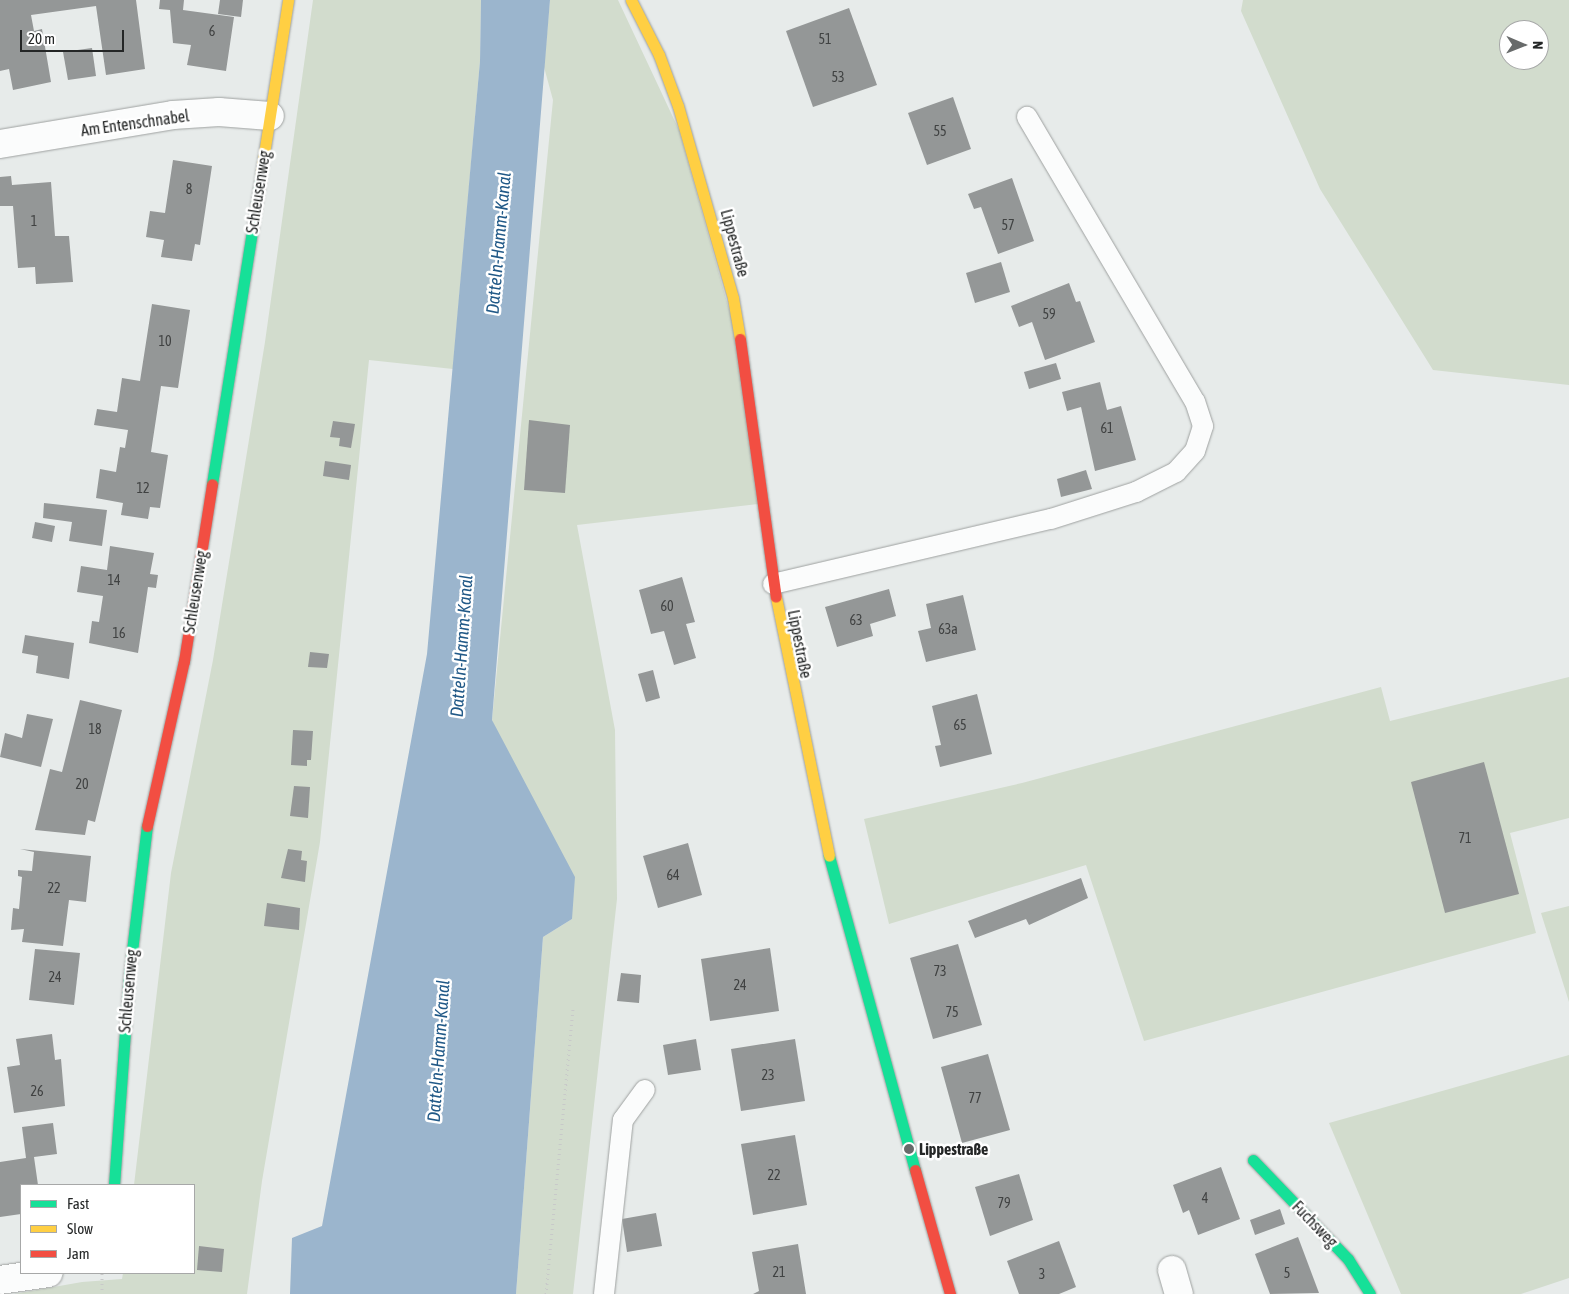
<!DOCTYPE html>
<meta charset="utf-8">
<style>
body{margin:0}
#map{position:relative;width:1569px;height:1294px;overflow:hidden;background:#e7ebea;font-family:"Asap Condensed",sans-serif}
div>[style]{position:absolute}
[style*='--x']{left:calc(var(--x)*1px);top:calc(var(--y)*1px);width:calc(var(--w)*1px);rotate:calc(var(--a)*1deg)}
.green>*{inset:0;background:#d2dccd}
.water>*{inset:0;background:#9bb5cd}
.building>*{inset:0;background:#949797}
.path>*{height:3px;margin-top:-1.5px;transform-origin:0;background:repeating-linear-gradient(90deg,#c8c9c9 0 1px,transparent 0 5px)}
.roads{filter:drop-shadow(0 0 1px #9ea1a0) drop-shadow(0 0 1px #9ea1a0)}
.lane>*{height:20px;margin:-10px;padding:0 10px;transform-origin:10px;border-radius:10px;background:#fbfcfc}
.street>*{height:28px;margin:-14px;padding:0 14px;transform-origin:14px;border-radius:14px;background:#fbfcfc}
.fast>*{height:11px;margin:-5.5px;padding:0 5.5px;transform-origin:5.5px;border-radius:5.5px;background:#16e098}
.slow>*{height:11px;margin:-5.5px;padding:0 5.5px;transform-origin:5.5px;border-radius:5.5px;background:#ffcf43}
.jam>*{height:11px;margin:-5.5px;padding:0 5.5px;transform-origin:5.5px;border-radius:5.5px;background:#f24e42}
.dots>*{width:14px;height:14px;translate:-50% -50%;box-sizing:border-box;border:2px solid #fff;border-radius:50%}
span{translate:-50% -50%;white-space:nowrap;text-align:center;line-height:1.15;-webkit-text-stroke:5px #fff;paint-order:stroke}
.number-label{font-size:14px;color:#404242}
.number-label span{-webkit-text-stroke-width:0}
.street-label{font-size:16px;color:#242626}
.poi-label{font-size:16px;color:#242626;font-weight:700}
.left{translate:0 -50%;text-align:left}
.water-label{font-size:18px;color:#215987;font-style:italic}
.legend{position:absolute;left:20px;top:1184px;width:175px;height:90px;box-sizing:border-box;background:#fff;border:1px solid #a7a8a8;margin:0;padding:6px 9px;list-style:none;font-size:15px;color:#242626}
.legend li{display:flex;align-items:center;gap:10px;height:25px}
.legend b{width:25px;border:1px solid #a7a8a8}
.north{position:absolute;left:1499px;top:20px;width:50px;height:50px;box-sizing:border-box;background:#fff;border:1px solid #a7a8a8;border-radius:50%;rotate:91deg;font-size:14px;font-weight:700;line-height:20px;text-align:center;color:#242626}
.north::after{content:'';display:block;margin:auto;width:18px;height:22px;background:#686b6b;clip-path:polygon(50% 0,100% 100%,50% 72%,0 100%)}
.scale{position:absolute;left:20px;top:30px;width:104px;height:22px;box-sizing:border-box;border:2px solid #242626;border-top:0;padding-left:6px;font-size:15px;line-height:18px;white-space:nowrap;color:#242626;-webkit-text-stroke:4px #fff;paint-order:stroke}
</style>
<div id="map">
<div class="green">
<i style="clip-path:polygon(313px 0,481px 0,480px 61px,453px 369px,369px 360px,320px 842px,262px 1181px,247px 1294px,14px 1294px,82px 1282px,122px 1279px,123px 1273px,194px 1273px,194px 1185px,134px 1185px,171px 873px,213px 660px,265px 342px)"></i>
<i style="clip-path:polygon(550px 0,618px 0,679px 130px,732px 320px,758px 504px,577px 525px,615px 730px,617px 899px,573px 1294px,516px 1294px,543px 937px,572px 919px,492px 720px,553px 100px,544px 67px)"></i>
<i style="clip-path:polygon(evenodd,1243px 0,1569px 0,1569px 385px,1433px 370px,1320px 189px,1241px 11px,1243px 0,1509px 30px,1539px 30px,1539px 60px,1509px 60px,1509px 30px)"></i>
<i style="clip-path:polygon(1569px 677px,1569px 818px,1510px 833px,1536px 933px,1144px 1041px,1086px 865px,889px 924px,864px 819px,1022px 783px,1381px 687px,1390px 721px)"></i>
<i style="clip-path:polygon(1569px 906px,1569px 1002px,1541px 913px)"></i>
<i style="clip-path:polygon(1569px 1055px,1569px 1278px,1521px 1294px,1401px 1294px,1329px 1123px)"></i>
</div>
<div class="water">
<i style="clip-path:polygon(481px 0,550px 0,492px 720px,575px 877px,572px 919px,543px 937px,516px 1294px,290px 1294px,292px 1238px,322px 1226px,427px 654px,480px 61px)"></i>
</div>
<div class="building">
<i style="clip-path:polygon(0 0,136px 0,145px 69px,106px 75px,96px 6px,31px 15px,34px 31px,42px 29px,51px 82px,13px 90px,9px 69px,0 71px)"></i>
<i style="clip-path:polygon(160px 0,184px 0,183px 10px,234px 17px,226px 71px,187px 65px,191px 45px,173px 43px,170px 10px,159px 9px)"></i>
<i style="clip-path:polygon(220px 0,243px 0,241px 17px,218px 14px)"></i>
<i style="clip-path:polygon(849px 8px,877px 85px,813px 107px,786px 31px)"></i>
<i style="clip-path:polygon(92px 48px,96px 76px,68px 80px,63px 52px)"></i>
<i style="clip-path:polygon(953px 97px,971px 149px,927px 165px,908px 113px)"></i>
<i style="clip-path:polygon(173px 160px,212px 166px,200px 245px,195px 244px,192px 261px,161px 257px,164px 240px,146px 237px,150px 211px,165px 213px)"></i>
<i style="clip-path:polygon(11px 176px,12px 185px,51px 182px,55px 236px,69px 236px,73px 282px,36px 284px,35px 267px,18px 268px,13px 206px,0 206px,0 177px)"></i>
<i style="clip-path:polygon(1012px 178px,1034px 241px,998px 254px,981px 207px,974px 209px,968px 194px)"></i>
<i style="clip-path:polygon(1001px 262px,1010px 292px,975px 303px,966px 273px)"></i>
<i style="clip-path:polygon(1069px 283px,1076px 302px,1080px 301px,1095px 342px,1045px 360px,1032px 322px,1019px 327px,1011px 306px)"></i>
<i style="clip-path:polygon(152px 304px,190px 310px,178px 388px,161px 386px,151px 452px,168px 455px,160px 508px,150px 507px,148px 519px,121px 515px,123px 503px,96px 498px,100px 469px,116px 472px,120px 447px,125px 448px,128px 430px,94px 425px,97px 409px,117px 412px,122px 378px,140px 381px)"></i>
<i style="clip-path:polygon(1056px 363px,1061px 379px,1029px 389px,1024px 372px)"></i>
<i style="clip-path:polygon(1100px 382px,1107px 410px,1121px 406px,1136px 460px,1095px 471px,1081px 407px,1067px 411px,1062px 392px)"></i>
<i style="clip-path:polygon(529px 420px,570px 425px,565px 493px,524px 490px)"></i>
<i style="clip-path:polygon(333px 421px,355px 424px,351px 448px,339px 446px,340px 438px,330px 437px)"></i>
<i style="clip-path:polygon(325px 461px,351px 465px,349px 480px,323px 476px)"></i>
<i style="clip-path:polygon(1086px 470px,1092px 489px,1061px 497px,1057px 479px)"></i>
<i style="clip-path:polygon(44px 503px,107px 510px,102px 546px,69px 541px,72px 522px,43px 518px)"></i>
<i style="clip-path:polygon(35px 522px,55px 526px,52px 542px,32px 538px)"></i>
<i style="clip-path:polygon(110px 546px,154px 553px,150px 574px,158px 575px,156px 588px,148px 587px,138px 653px,89px 643px,92px 621px,99px 622px,103px 596px,77px 592px,81px 566px,107px 570px)"></i>
<i style="clip-path:polygon(682px 577px,695px 622px,686px 624px,696px 658px,674px 665px,664px 631px,651px 634px,639px 590px)"></i>
<i style="clip-path:polygon(889px 589px,896px 616px,870px 624px,873px 636px,837px 647px,825px 607px)"></i>
<i style="clip-path:polygon(963px 595px,976px 650px,926px 662px,918px 631px,931px 628px,926px 604px)"></i>
<i style="clip-path:polygon(25px 635px,74px 643px,69px 679px,36px 673px,38px 656px,22px 653px)"></i>
<i style="clip-path:polygon(310px 652px,329px 654px,327px 668px,308px 667px)"></i>
<i style="clip-path:polygon(653px 670px,660px 698px,646px 702px,638px 674px)"></i>
<i style="clip-path:polygon(977px 694px,992px 754px,940px 767px,935px 746px,941px 745px,932px 706px)"></i>
<i style="clip-path:polygon(80px 700px,122px 710px,95px 822px,88px 820px,85px 835px,35px 830px,50px 769px,62px 772px)"></i>
<i style="clip-path:polygon(27px 714px,53px 719px,41px 767px,0 757px,5px 733px,22px 738px)"></i>
<i style="clip-path:polygon(293px 730px,313px 731px,311px 760px,307px 760px,307px 766px,291px 765px)"></i>
<i style="clip-path:polygon(1484px 762px,1519px 894px,1445px 913px,1411px 782px)"></i>
<i style="clip-path:polygon(294px 786px,310px 787px,308px 818px,290px 816px)"></i>
<i style="clip-path:polygon(688px 843px,702px 895px,658px 908px,643px 856px)"></i>
<i style="clip-path:polygon(20px 849px,91px 856px,86px 902px,69px 900px,63px 946px,22px 942px,24px 929px,11px 930px,13px 908px,19px 909px,22px 877px,18px 876px,18px 870px,32px 871px,34px 852px)"></i>
<i style="clip-path:polygon(288px 849px,302px 851px,301px 860px,307px 861px,305px 882px,281px 878px)"></i>
<i style="clip-path:polygon(1081px 878px,1088px 898px,1029px 925px,1026px 919px,975px 938px,968px 921px)"></i>
<i style="clip-path:polygon(267px 903px,300px 908px,299px 930px,264px 926px)"></i>
<i style="clip-path:polygon(958px 944px,982px 1025px,933px 1039px,910px 958px)"></i>
<i style="clip-path:polygon(770px 948px,779px 1011px,710px 1021px,701px 959px)"></i>
<i style="clip-path:polygon(35px 949px,80px 953px,74px 1005px,29px 1000px)"></i>
<i style="clip-path:polygon(621px 973px,641px 975px,639px 1003px,617px 1001px)"></i>
<i style="clip-path:polygon(52px 1034px,55px 1060px,61px 1059px,65px 1106px,14px 1113px,7px 1067px,20px 1065px,16px 1039px)"></i>
<i style="clip-path:polygon(696px 1039px,701px 1070px,668px 1075px,663px 1045px)"></i>
<i style="clip-path:polygon(795px 1039px,805px 1101px,741px 1111px,731px 1049px)"></i>
<i style="clip-path:polygon(988px 1054px,1010px 1130px,962px 1143px,941px 1067px)"></i>
<i style="clip-path:polygon(53px 1123px,57px 1154px,34px 1157px,38px 1185px,21px 1185px,21px 1214px,0 1217px,0 1162px,26px 1158px,22px 1127px)"></i>
<i style="clip-path:polygon(795px 1135px,807px 1205px,753px 1215px,741px 1144px)"></i>
<i style="clip-path:polygon(1221px 1167px,1240px 1219px,1198px 1235px,1189px 1210px,1183px 1213px,1173px 1185px)"></i>
<i style="clip-path:polygon(1019px 1174px,1033px 1220px,990px 1236px,975px 1187px)"></i>
<i style="clip-path:polygon(1280px 1209px,1285px 1224px,1255px 1235px,1250px 1220px)"></i>
<i style="clip-path:polygon(656px 1213px,662px 1246px,627px 1252px,622px 1219px)"></i>
<i style="clip-path:polygon(1298px 1237px,1319px 1293px,1270px 1294px,1255px 1254px)"></i>
<i style="clip-path:polygon(1059px 1241px,1076px 1287px,1059px 1294px,1019px 1294px,1007px 1261px)"></i>
<i style="clip-path:polygon(798px 1244px,806px 1294px,753px 1294px,759px 1291px,752px 1252px)"></i>
<i style="clip-path:polygon(199px 1246px,224px 1249px,222px 1272px,197px 1270px)"></i>
</div>
<div class="path">
<i style="--x:102;--y:1294;--w:21;--a:-90"></i>
<i style="--x:546;--y:1294;--w:288;--a:-84.6"></i>
</div>
<div class="roads">
<div class="lane">
<i style="--x:773;--y:584;--w:285;--a:-13.2"></i>
<i style="--x:1051;--y:519;--w:89;--a:-17.6"></i>
<i style="--x:1136;--y:492;--w:45;--a:-26.6"></i>
<i style="--x:1176;--y:472;--w:28;--a:-48"></i>
<i style="--x:1195;--y:451;--w:26;--a:-72"></i>
<i style="--x:1203;--y:426;--w:25;--a:-108"></i>
<i style="--x:1195;--y:402;--w:331;--a:-120.5"></i>
<i style="--x:604;--y:1294;--w:175;--a:-83.8"></i>
<i style="--x:623;--y:1120;--w:37;--a:-54"></i>
</div>
<div class="street">
<i style="--x:0;--y:144;--w:175;--a:-9.5"></i>
<i style="--x:173;--y:115;--w:46;--a:-3.7"></i>
<i style="--x:219;--y:112;--w:51;--a:4.5"></i>
<i style="--x:1172;--y:1270;--w:25;--a:74"></i>
<i style="--x:0;--y:1280;--w:49;--a:-8.3"></i>
</div>
<div class="fast">
<i style="--x:212;--y:484;--w:315;--a:-81"></i>
<i style="--x:829;--y:856;--w:326;--a:74.7"></i>
<i style="--x:1253;--y:1160;--w:137;--a:46.2"></i>
<i style="--x:1348;--y:1259;--w:41;--a:57.8"></i>
<i style="--x:114;--y:1185;--w:210;--a:-85.9"></i>
<i style="--x:129;--y:976;--w:151;--a:-83.2"></i>
</div>
<div class="slow">
<i style="--x:631;--y:0;--w:62;--a:63"></i>
<i style="--x:659;--y:55;--w:54;--a:69.6"></i>
<i style="--x:678;--y:106;--w:200;--a:74"></i>
<i style="--x:733;--y:298;--w:42;--a:80.3"></i>
<i style="--x:261;--y:173;--w:175;--a:-81.1"></i>
<i style="--x:776;--y:597;--w:264;--a:78.4"></i>
</div>
<div class="jam">
<i style="--x:740;--y:339;--w:260;--a:82.1"></i>
<i style="--x:147;--y:826;--w:169;--a:-77.4"></i>
<i style="--x:184;--y:661;--w:179;--a:-81"></i>
<i style="--x:915;--y:1170;--w:129;--a:74.2"></i>
</div>
</div>
<div class="dots">
<i style="left:909px;top:1149px;background:#686b6b"></i>
</div>
<div class="number-label">
<span style="left:212px;top:31px">6</span>
<span style="left:825px;top:39px">51</span>
<span style="left:838px;top:77px">53</span>
<span style="left:940px;top:131px">55</span>
<span style="left:189px;top:189px">8</span>
<span style="left:34px;top:221px">1</span>
<span style="left:1008px;top:225px">57</span>
<span style="left:1049px;top:314px">59</span>
<span style="left:165px;top:341px">10</span>
<span style="left:1107px;top:428px">61</span>
<span style="left:143px;top:488px">12</span>
<span style="left:114px;top:580px">14</span>
<span style="left:667px;top:606px">60</span>
<span style="left:856px;top:620px">63</span>
<span style="left:948px;top:629px">63a</span>
<span style="left:119px;top:633px">16</span>
<span style="left:960px;top:725px">65</span>
<span style="left:95px;top:729px">18</span>
<span style="left:82px;top:784px">20</span>
<span style="left:1465px;top:838px">71</span>
<span style="left:673px;top:875px">64</span>
<span style="left:54px;top:888px">22</span>
<span style="left:940px;top:971px">73</span>
<span style="left:55px;top:977px">24</span>
<span style="left:740px;top:985px">24</span>
<span style="left:952px;top:1012px">75</span>
<span style="left:768px;top:1075px">23</span>
<span style="left:37px;top:1091px">26</span>
<span style="left:975px;top:1098px">77</span>
<span style="left:774px;top:1175px">22</span>
<span style="left:1205px;top:1198px">4</span>
<span style="left:1004px;top:1203px">79</span>
<span style="left:779px;top:1272px">21</span>
<span style="left:1287px;top:1273px">5</span>
<span style="left:1042px;top:1274px">3</span>
</div>
<div class="street-label">
<span style="left:135px;top:123px;rotate:-8deg">Am Entenschnabel</span>
<span style="left:258px;top:192px;rotate:-81deg">Schleusenweg</span>
<span style="left:735px;top:243px;rotate:75deg">Lippestraße</span>
<span style="left:195px;top:592px;rotate:-81deg">Schleusenweg</span>
<span style="left:800px;top:644px;rotate:79deg">Lippestraße</span>
<span style="left:128px;top:991px;rotate:-85deg">Schleusenweg</span>
<span style="left:1315px;top:1224px;rotate:46deg">Fuchsweg</span>
</div>
<div class="poi-label">
<span class="left" style="left:919px;top:1149px">Lippestraße</span>
</div>
<div class="water-label">
<span style="left:499px;top:243px;rotate:-85deg">Datteln-Hamm-Kanal</span>
<span style="left:462px;top:646px;rotate:-86deg">Datteln-Hamm-Kanal</span>
<span style="left:439px;top:1051px;rotate:-86deg">Datteln-Hamm-Kanal</span>
</div>
<ul class="legend">
<li><b style="height:6px;background:#16e098"></b>Fast</li>
<li><b style="height:6px;background:#ffcf43"></b>Slow</li>
<li><b style="height:6px;background:#f24e42"></b>Jam</li>
</ul>
<div class="north">N</div>
<div class="scale">20 m</div>
</div>
